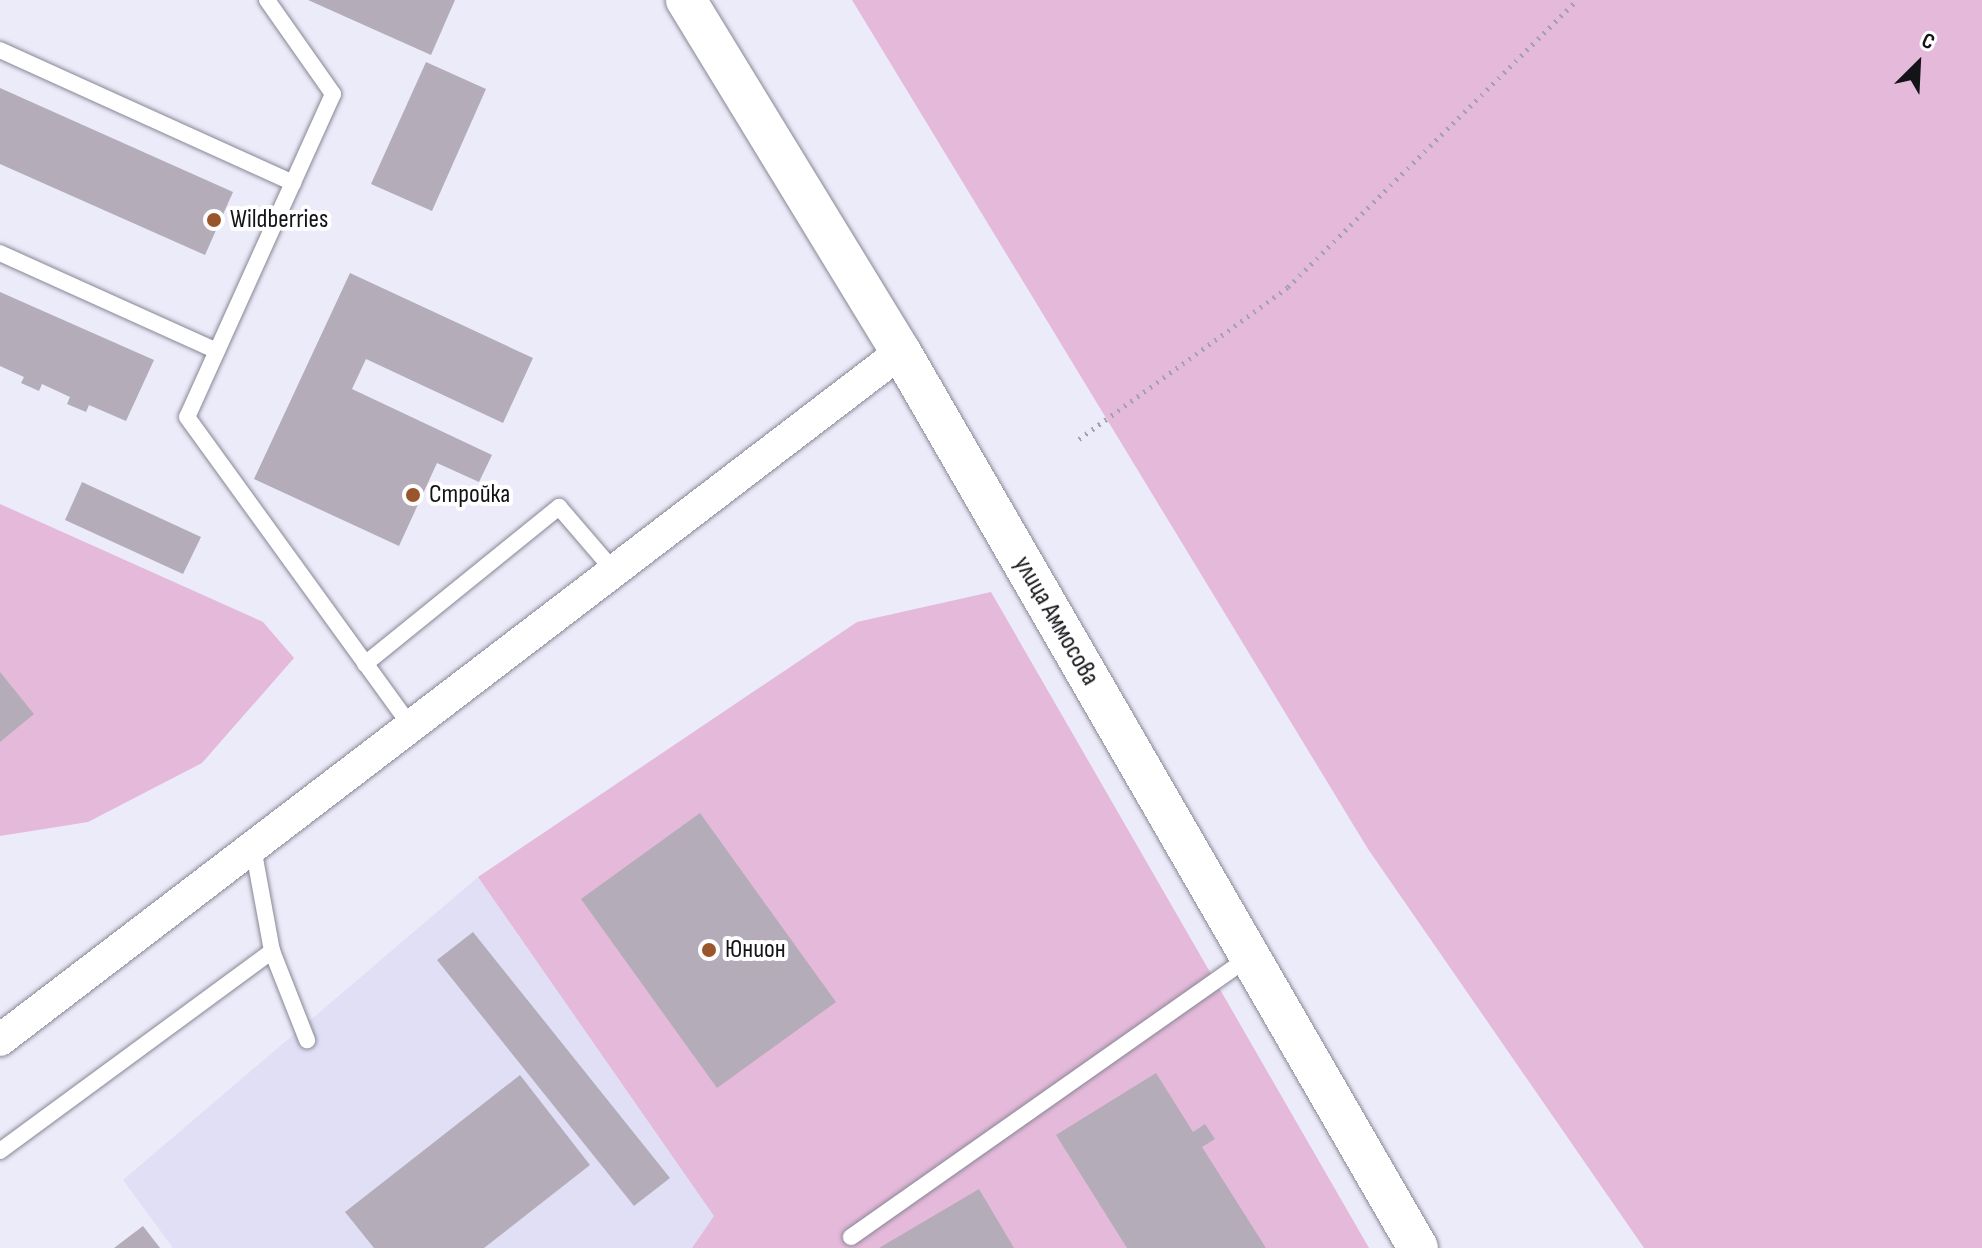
<!DOCTYPE html>
<meta charset="utf-8">
<style>
body{margin:0}
#map{position:relative;width:1982px;height:1248px;overflow:hidden;background:#ebebfa;font-family:"Sofia Sans Condensed",sans-serif}
div>[style]{position:absolute}
[style*='--x']{left:calc(var(--x)*1px);top:calc(var(--y)*1px);width:calc(var(--w)*1px);rotate:calc(var(--a)*1deg)}
.built>*{inset:0;background:#e0dff5}
.green>*{inset:0;background:#e5b9da}
.building>*{inset:0;background:#b4adb9}
.path>*{height:5px;margin-top:-2.5px;transform-origin:0;background:repeating-linear-gradient(90deg,#a3a3ae 0 2px,transparent 0 8px)}
.roads{filter:drop-shadow(0 0 2px #878794) drop-shadow(0 0 2px #878794)}
.service>*{height:16px;margin:-8px;padding:0 8px;transform-origin:8px;border-radius:8px;background:#fff}
.minor>*{height:32px;margin:-16px;padding:0 16px;transform-origin:16px;border-radius:16px;background:#fff}
.tertiary>*{height:40px;margin:-20px;padding:0 20px;transform-origin:20px;border-radius:20px;background:#fff}
.dots>*{width:22px;height:22px;translate:-50% -50%;box-sizing:border-box;border:4px solid #fff;border-radius:50%}
span{translate:-50% -50%;white-space:nowrap;text-align:center;line-height:1.15;-webkit-text-stroke:8px #fff;paint-order:stroke}
.poi-label{font-size:26px;color:#131318}
.left{translate:0 -50%;text-align:left}
.street-label{font-size:26px;color:#131318}
.north{position:absolute;left:1878px;top:24px;width:80px;height:80px;-webkit-text-stroke:6px #fff;paint-order:stroke;rotate:24deg;font-size:22px;font-weight:700;line-height:32px;text-align:center;color:#131318}
.north::after{content:'';display:block;margin:auto;width:28px;height:36px;background:#131318;clip-path:polygon(50% 0,100% 100%,50% 72%,0 100%)}
</style>
<div id="map">
<div class="built">
<i style="clip-path:polygon(478px 877px,715px 1216px,692px 1248px,173px 1248px,123px 1180px)"></i>
</div>
<div class="green">
<i style="clip-path:polygon(852px 0,1982px 0,1982px 1248px,1644px 1248px,1368px 849px)"></i>
<i style="clip-path:polygon(0 504px,263px 622px,294px 658px,202px 763px,88px 822px,0 836px)"></i>
<i style="clip-path:polygon(991px 592px,1369px 1248px,692px 1248px,714px 1216px,478px 877px,857px 622px)"></i>
</div>
<div class="building">
<i style="clip-path:polygon(308px 0,455px 0,431px 55px)"></i>
<i style="clip-path:polygon(426px 62px,486px 89px,432px 211px,371px 184px)"></i>
<i style="clip-path:polygon(0 88px,233px 192px,205px 255px,0 164px)"></i>
<i style="clip-path:polygon(350px 273px,533px 358px,503px 423px,366px 359px,352px 389px,492px 455px,479px 482px,437px 463px,399px 546px,254px 479px)"></i>
<i style="clip-path:polygon(0 292px,154px 360px,126px 421px,89px 405px,86px 412px,67px 404px,70px 397px,42px 384px,39px 391px,21px 383px,24px 377px,0 366px)"></i>
<i style="clip-path:polygon(82px 482px,201px 537px,183px 574px,65px 520px)"></i>
<i style="clip-path:polygon(0 672px,34px 714px,0 742px)"></i>
<i style="clip-path:polygon(700px 813px,836px 1002px,717px 1088px,581px 899px)"></i>
<i style="clip-path:polygon(473px 932px,670px 1178px,634px 1206px,437px 960px)"></i>
<i style="clip-path:polygon(1156px 1073px,1193px 1132px,1205px 1124px,1215px 1139px,1202px 1147px,1266px 1248px,1127px 1248px,1056px 1135px)"></i>
<i style="clip-path:polygon(520px 1075px,590px 1165px,484px 1248px,374px 1248px,345px 1212px)"></i>
<i style="clip-path:polygon(979px 1189px,1014px 1248px,879px 1248px)"></i>
<i style="clip-path:polygon(143px 1226px,160px 1248px,114px 1248px)"></i>
</div>
<div class="path">
<i style="--x:1079;--y:439;--w:258;--a:-36"></i>
<i style="--x:1288;--y:287;--w:407;--a:-44.8"></i>
</div>
<div class="roads">
<div class="service">
<i style="--x:267;--y:0;--w:115;--a:54.9"></i>
<i style="--x:333;--y:94;--w:354;--a:114.3"></i>
<i style="--x:187;--y:417;--w:382;--a:54.1"></i>
<i style="--x:0;--y:50;--w:322;--a:24.4"></i>
<i style="--x:0;--y:253;--w:238;--a:24.3"></i>
<i style="--x:365;--y:664;--w:250;--a:-39"></i>
<i style="--x:559;--y:507;--w:84;--a:49.3"></i>
<i style="--x:272;--y:951;--w:96;--a:68.5"></i>
<i style="--x:0;--y:1151;--w:338;--a:-36.3"></i>
<i style="--x:272;--y:951;--w:106;--a:-100.4"></i>
<i style="--x:851;--y:1237;--w:487;--a:-35.1"></i>
</div>
<div class="minor">
<i style="--x:0;--y:1040;--w:1134;--a:-37.37"></i>
</div>
<div class="tertiary">
<i style="--x:686;--y:0;--w:412;--a:58.6"></i>
<i style="--x:901;--y:352;--w:1034;--a:60.01"></i>
</div>
</div>
<div class="dots">
<i style="left:214px;top:220px;background:#9b552c"></i>
<i style="left:413px;top:495px;background:#9b552c"></i>
<i style="left:709px;top:950px;background:#9b552c"></i>
</div>
<div class="poi-label">
<span class="left" style="left:230px;top:220px">Wildberries</span>
<span class="left" style="left:429px;top:495px">Стройка</span>
<span class="left" style="left:725px;top:950px">Юнион</span>
</div>
<div class="street-label">
<span style="left:1056px;top:621px;rotate:60deg">улица Аммосова</span>
</div>
<div class="north">С</div>
</div>
